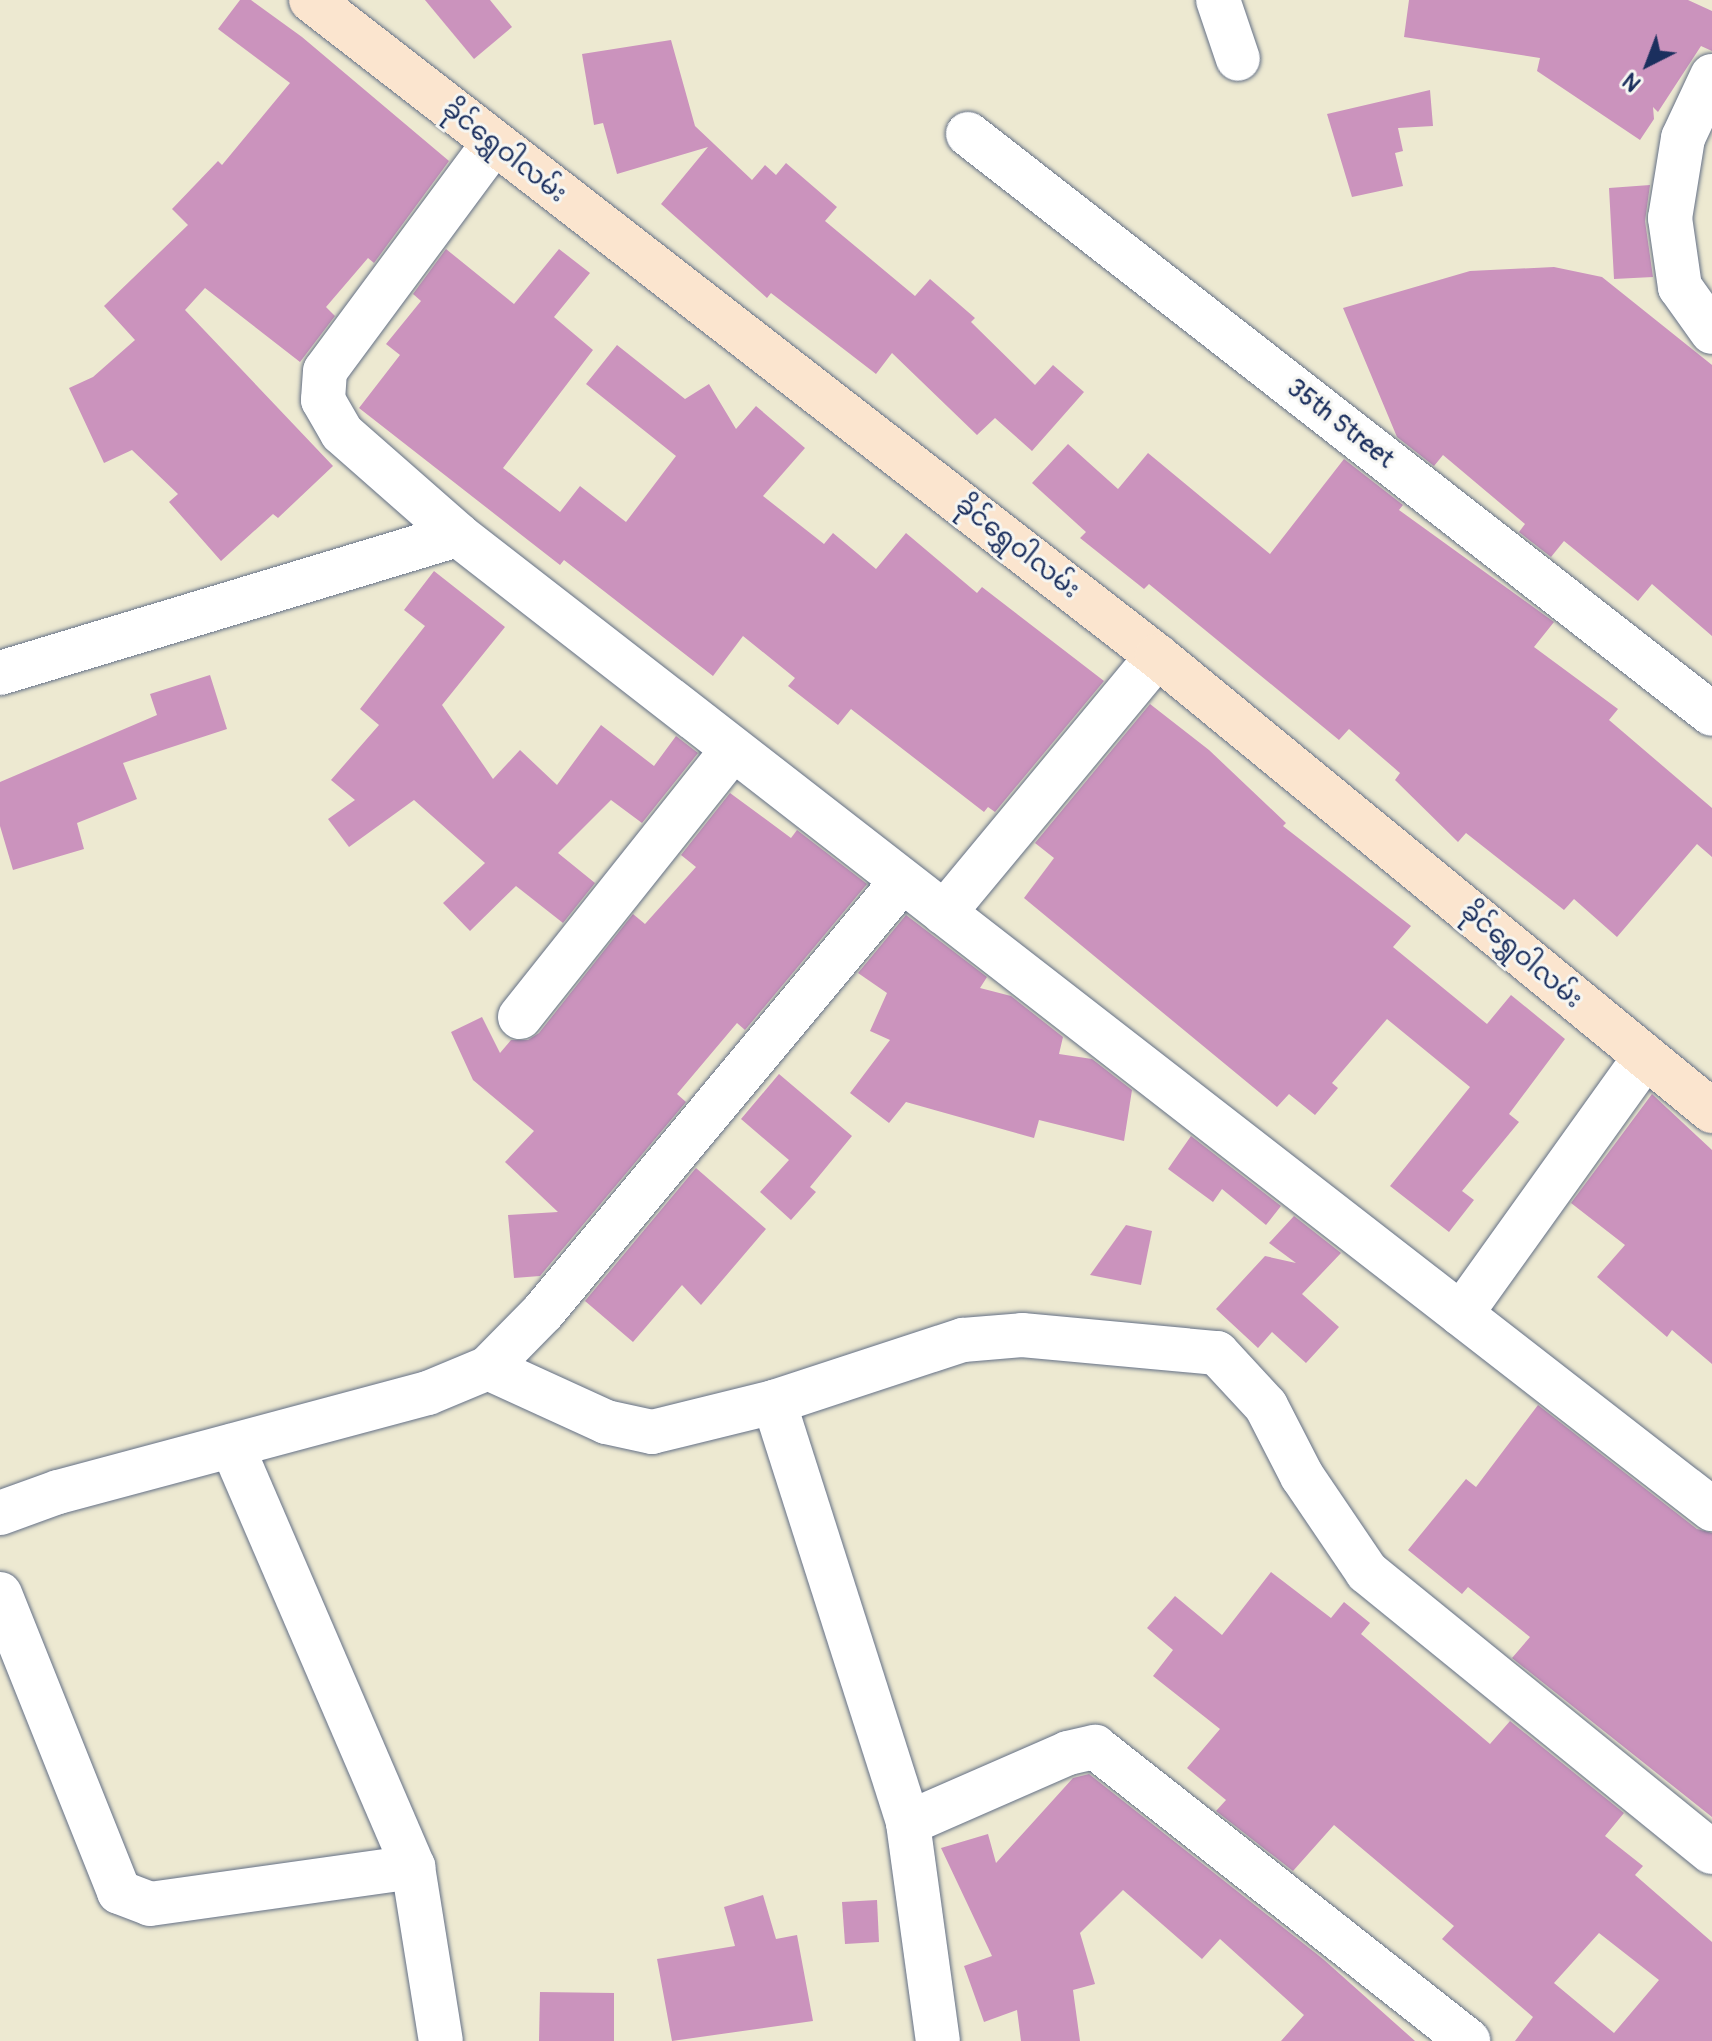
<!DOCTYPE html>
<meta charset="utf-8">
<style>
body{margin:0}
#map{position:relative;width:1712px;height:2041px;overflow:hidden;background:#ede9d1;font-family:Pangolin,"Noto Sans Myanmar",sans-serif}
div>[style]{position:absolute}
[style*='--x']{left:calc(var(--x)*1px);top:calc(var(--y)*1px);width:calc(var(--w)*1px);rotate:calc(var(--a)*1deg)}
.building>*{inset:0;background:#cb93bd}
.roads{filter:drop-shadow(0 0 2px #647086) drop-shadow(0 0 2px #647086)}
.street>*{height:44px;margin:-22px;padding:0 22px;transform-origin:22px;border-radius:22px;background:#fff}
.secondary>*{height:44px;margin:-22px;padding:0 22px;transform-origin:22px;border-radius:22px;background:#fbe5cf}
span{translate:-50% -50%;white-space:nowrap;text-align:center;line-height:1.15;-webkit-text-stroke:6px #f6f6f2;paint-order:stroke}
.street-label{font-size:26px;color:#1b2f5e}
.north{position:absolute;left:1608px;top:24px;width:80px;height:80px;-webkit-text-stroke:6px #f6f6f2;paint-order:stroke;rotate:222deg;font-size:22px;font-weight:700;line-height:32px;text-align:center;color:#1b2f5e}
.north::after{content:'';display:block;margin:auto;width:28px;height:36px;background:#1b2f5e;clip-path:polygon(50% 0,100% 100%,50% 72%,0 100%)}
</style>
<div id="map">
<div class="building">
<i style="clip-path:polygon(240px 0,251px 0,302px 37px,449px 161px,374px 263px,368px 258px,326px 307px,335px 316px,300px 362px,205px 288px,185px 310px,333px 466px,278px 518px,273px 514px,221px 561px,169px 502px,178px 494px,132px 450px,104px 463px,69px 388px,93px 377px,135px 340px,104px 306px,188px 225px,172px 209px,218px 161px,222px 165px,290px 83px,218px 29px)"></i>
<i style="clip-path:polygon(425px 0,490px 0,512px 27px,474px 59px)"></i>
<i style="clip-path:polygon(1409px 0,1688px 0,1712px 11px,1712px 51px,1701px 46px,1658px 112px,1653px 107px,1654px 119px,1640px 140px,1537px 71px,1540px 58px,1404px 37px)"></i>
<i style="clip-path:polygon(671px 40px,695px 126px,752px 180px,765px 165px,776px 175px,786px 163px,837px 207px,825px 221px,915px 296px,930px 279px,975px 318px,971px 322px,1035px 385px,1053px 365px,1084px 392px,1032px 451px,995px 418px,977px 435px,892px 353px,876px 374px,771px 293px,767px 298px,661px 204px,708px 147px,617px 174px,603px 123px,594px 125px,582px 54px)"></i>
<i style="clip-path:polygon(1430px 90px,1433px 126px,1398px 128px,1403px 151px,1395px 153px,1403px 186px,1352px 197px,1327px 114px)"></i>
<i style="clip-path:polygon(1650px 185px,1645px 221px,1653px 277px,1614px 279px,1609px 188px)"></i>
<i style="clip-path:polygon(446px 249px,514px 304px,559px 249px,590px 273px,554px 317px,593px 350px,503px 468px,560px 512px,580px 486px,626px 522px,676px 456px,586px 384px,617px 345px,685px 399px,709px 384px,736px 429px,756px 406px,805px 448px,763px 496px,824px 544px,833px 533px,876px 569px,906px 533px,977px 593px,982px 587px,1104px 681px,995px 812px,988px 807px,984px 812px,851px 709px,838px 725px,788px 686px,795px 678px,743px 636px,713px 676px,564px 560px,560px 565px,359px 408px,400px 355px,386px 344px,421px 301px,413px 294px)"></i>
<i style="clip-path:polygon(1554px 267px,1602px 277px,1712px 365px,1712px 636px,1652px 584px,1638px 601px,1564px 541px,1551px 557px,1519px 532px,1525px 524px,1443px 455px,1434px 466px,1397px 437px,1343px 308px,1470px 271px)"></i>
<i style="clip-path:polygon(1068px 444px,1118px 489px,1148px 453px,1270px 554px,1344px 459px,1403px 505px,1399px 510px,1554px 622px,1534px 647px,1618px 709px,1609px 720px,1712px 808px,1712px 857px,1697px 844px,1617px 937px,1574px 899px,1564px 910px,1466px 833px,1458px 842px,1395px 780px,1400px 773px,1349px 729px,1339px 740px,1149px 584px,1144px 589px,1080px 538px,1086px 532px,1032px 483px)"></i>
<i style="clip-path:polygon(434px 571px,505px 627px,442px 705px,493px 779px,520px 750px,557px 785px,601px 725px,654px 766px,676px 736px,698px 753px,642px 823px,611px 800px,558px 853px,595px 883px,563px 923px,516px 886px,470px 931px,443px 903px,485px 863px,414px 800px,349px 847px,328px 819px,355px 800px,331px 780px,379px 725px,360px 709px,425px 626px,404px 610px)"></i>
<i style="clip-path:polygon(210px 675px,227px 729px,123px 763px,137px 799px,77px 823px,84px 849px,13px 870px,0 826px,0 782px,157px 715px,150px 694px)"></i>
<i style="clip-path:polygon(1150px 704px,1209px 750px,1286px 823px,1283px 826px,1411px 926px,1393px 947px,1487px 1024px,1511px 995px,1565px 1039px,1509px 1114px,1519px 1122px,1462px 1191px,1474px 1200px,1449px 1232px,1390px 1186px,1470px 1087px,1387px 1019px,1332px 1083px,1338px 1088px,1315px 1115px,1289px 1094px,1277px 1107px,1024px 898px,1054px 858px,1035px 843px)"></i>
<i style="clip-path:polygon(730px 793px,791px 838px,797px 830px,867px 884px,745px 1030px,737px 1023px,677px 1094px,686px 1102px,540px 1276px,514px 1278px,508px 1215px,558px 1212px,505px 1162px,534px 1131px,473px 1080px,451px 1032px,482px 1017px,500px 1053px,511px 1040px,528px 1040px,539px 1033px,633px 914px,645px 924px,696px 867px,681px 855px)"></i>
<i style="clip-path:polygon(906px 915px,987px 977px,980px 988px,1011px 996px,1063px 1037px,1059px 1054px,1092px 1059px,1132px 1090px,1124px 1141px,1039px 1120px,1034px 1138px,906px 1102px,889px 1123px,850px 1093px,890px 1040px,870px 1031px,887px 993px,858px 973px)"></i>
<i style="clip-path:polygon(779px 1074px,852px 1136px,810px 1187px,816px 1192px,791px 1220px,760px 1192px,789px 1160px,741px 1119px)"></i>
<i style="clip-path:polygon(1652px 1094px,1712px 1150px,1712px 1364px,1672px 1330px,1667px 1337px,1597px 1277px,1625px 1245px,1571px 1203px)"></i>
<i style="clip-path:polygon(1191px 1136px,1281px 1206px,1266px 1225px,1222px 1189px,1213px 1202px,1168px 1169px)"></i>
<i style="clip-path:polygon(696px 1168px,766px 1229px,701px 1305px,682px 1285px,633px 1342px,585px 1301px)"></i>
<i style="clip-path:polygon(1294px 1216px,1341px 1253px,1302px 1294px,1339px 1327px,1306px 1363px,1272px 1332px,1258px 1348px,1216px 1309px,1265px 1256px,1296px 1263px,1269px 1243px)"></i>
<i style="clip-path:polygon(1126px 1225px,1152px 1231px,1141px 1285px,1090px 1275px)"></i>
<i style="clip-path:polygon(1538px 1405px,1697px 1529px,1712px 1533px,1712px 1817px,1512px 1658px,1530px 1637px,1468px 1587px,1462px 1594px,1408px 1550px,1466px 1479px,1476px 1487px)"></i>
<i style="clip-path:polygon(evenodd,1271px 1572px,1331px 1618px,1344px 1602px,1370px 1623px,1361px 1634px,1490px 1744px,1510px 1721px,1624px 1813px,1605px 1836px,1643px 1866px,1635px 1875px,1712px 1942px,1712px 2041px,1515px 2041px,1533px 2017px,1442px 1939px,1454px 1926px,1334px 1825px,1293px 1871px,1216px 1811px,1226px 1800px,1187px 1768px,1220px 1729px,1153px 1676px,1173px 1650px,1147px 1628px,1175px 1596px,1222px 1635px,1271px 1572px,1599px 1933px,1659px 1980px,1614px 2033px,1554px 1983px,1599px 1933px)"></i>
<i style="clip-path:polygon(1089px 1774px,1323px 1959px,1415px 2041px,1281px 2041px,1304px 2015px,1220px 1939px,1202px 1959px,1123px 1890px,1080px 1933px,1095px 1984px,1073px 1990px,1080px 2041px,1021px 2041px,1017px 2010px,984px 2022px,964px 1966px,992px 1956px,941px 1848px,988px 1834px,996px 1863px,1073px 1778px)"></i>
<i style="clip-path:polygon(763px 1895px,776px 1939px,797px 1935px,813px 2021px,672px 2041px,657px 1959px,735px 1946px,724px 1907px)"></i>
<i style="clip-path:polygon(877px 1900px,879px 1942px,845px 1944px,842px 1902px)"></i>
<i style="clip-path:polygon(540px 1992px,614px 1993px,614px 2041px,539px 2041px)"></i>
</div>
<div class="roads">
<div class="street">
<i style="--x:1218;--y:0;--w:62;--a:71.3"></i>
<i style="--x:1712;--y:76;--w:68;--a:115.1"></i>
<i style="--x:1683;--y:138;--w:81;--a:99.2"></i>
<i style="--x:1670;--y:218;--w:70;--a:81.8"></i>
<i style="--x:1680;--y:287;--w:55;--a:54.6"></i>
<i style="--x:968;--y:134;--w:943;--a:37.94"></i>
<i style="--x:493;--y:144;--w:282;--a:126.5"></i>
<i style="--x:325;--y:371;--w:29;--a:94"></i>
<i style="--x:323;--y:400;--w:38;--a:60"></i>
<i style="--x:342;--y:433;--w:154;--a:41.3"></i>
<i style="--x:458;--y:535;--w:1588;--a:37.84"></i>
<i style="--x:0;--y:673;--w:478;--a:-16.8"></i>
<i style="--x:944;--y:913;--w:334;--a:-50.3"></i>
<i style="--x:520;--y:1017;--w:342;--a:-51.5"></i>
<i style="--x:1461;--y:1314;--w:315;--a:-54.4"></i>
<i style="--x:488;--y:1368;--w:130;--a:24.6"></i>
<i style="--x:606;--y:1422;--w:47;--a:12.3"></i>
<i style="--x:652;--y:1432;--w:126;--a:-13.8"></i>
<i style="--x:774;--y:1402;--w:199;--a:-18.2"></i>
<i style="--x:963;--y:1340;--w:59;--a:-4.8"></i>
<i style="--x:1022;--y:1335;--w:196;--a:5.3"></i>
<i style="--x:1217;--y:1353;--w:72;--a:47.2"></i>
<i style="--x:1266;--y:1406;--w:79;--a:62.8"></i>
<i style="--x:1302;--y:1476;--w:116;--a:55.9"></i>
<i style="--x:1367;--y:1572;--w:444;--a:39.1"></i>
<i style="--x:774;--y:1402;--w:442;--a:72.3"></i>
<i style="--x:908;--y:1823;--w:220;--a:82.2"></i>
<i style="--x:232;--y:1446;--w:458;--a:66.7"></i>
<i style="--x:413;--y:1867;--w:176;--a:80.9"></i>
<i style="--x:0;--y:1513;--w:62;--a:-19.9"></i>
<i style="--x:58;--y:1492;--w:383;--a:-15"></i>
<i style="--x:428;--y:1393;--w:65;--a:-22.6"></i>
<i style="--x:488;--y:1368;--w:78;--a:-45.5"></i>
<i style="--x:543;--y:1312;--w:561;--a:-50.21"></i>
<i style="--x:0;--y:1594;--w:321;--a:68.2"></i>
<i style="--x:119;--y:1892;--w:33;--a:21"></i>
<i style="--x:150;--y:1904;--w:266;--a:-8"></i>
<i style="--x:908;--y:1823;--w:175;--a:-23.6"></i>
<i style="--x:1068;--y:1753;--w:28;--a:-13"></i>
<i style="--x:1095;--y:1747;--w:475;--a:38.2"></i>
</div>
<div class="secondary">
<i style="--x:311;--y:0;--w:1071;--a:37.79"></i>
<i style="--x:1157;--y:656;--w:718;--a:39.35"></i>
</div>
</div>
<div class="street-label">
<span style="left:504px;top:152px;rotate:38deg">ခိုင်ရွှေဝါလမ်း</span>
<span style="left:1340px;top:424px;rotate:38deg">35th Street</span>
<span style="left:1017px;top:548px;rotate:38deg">ခိုင်ရွှေဝါလမ်း</span>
<span style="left:1521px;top:956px;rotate:40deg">ခိုင်ရွှေဝါလမ်း</span>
</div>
<div class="north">N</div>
</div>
